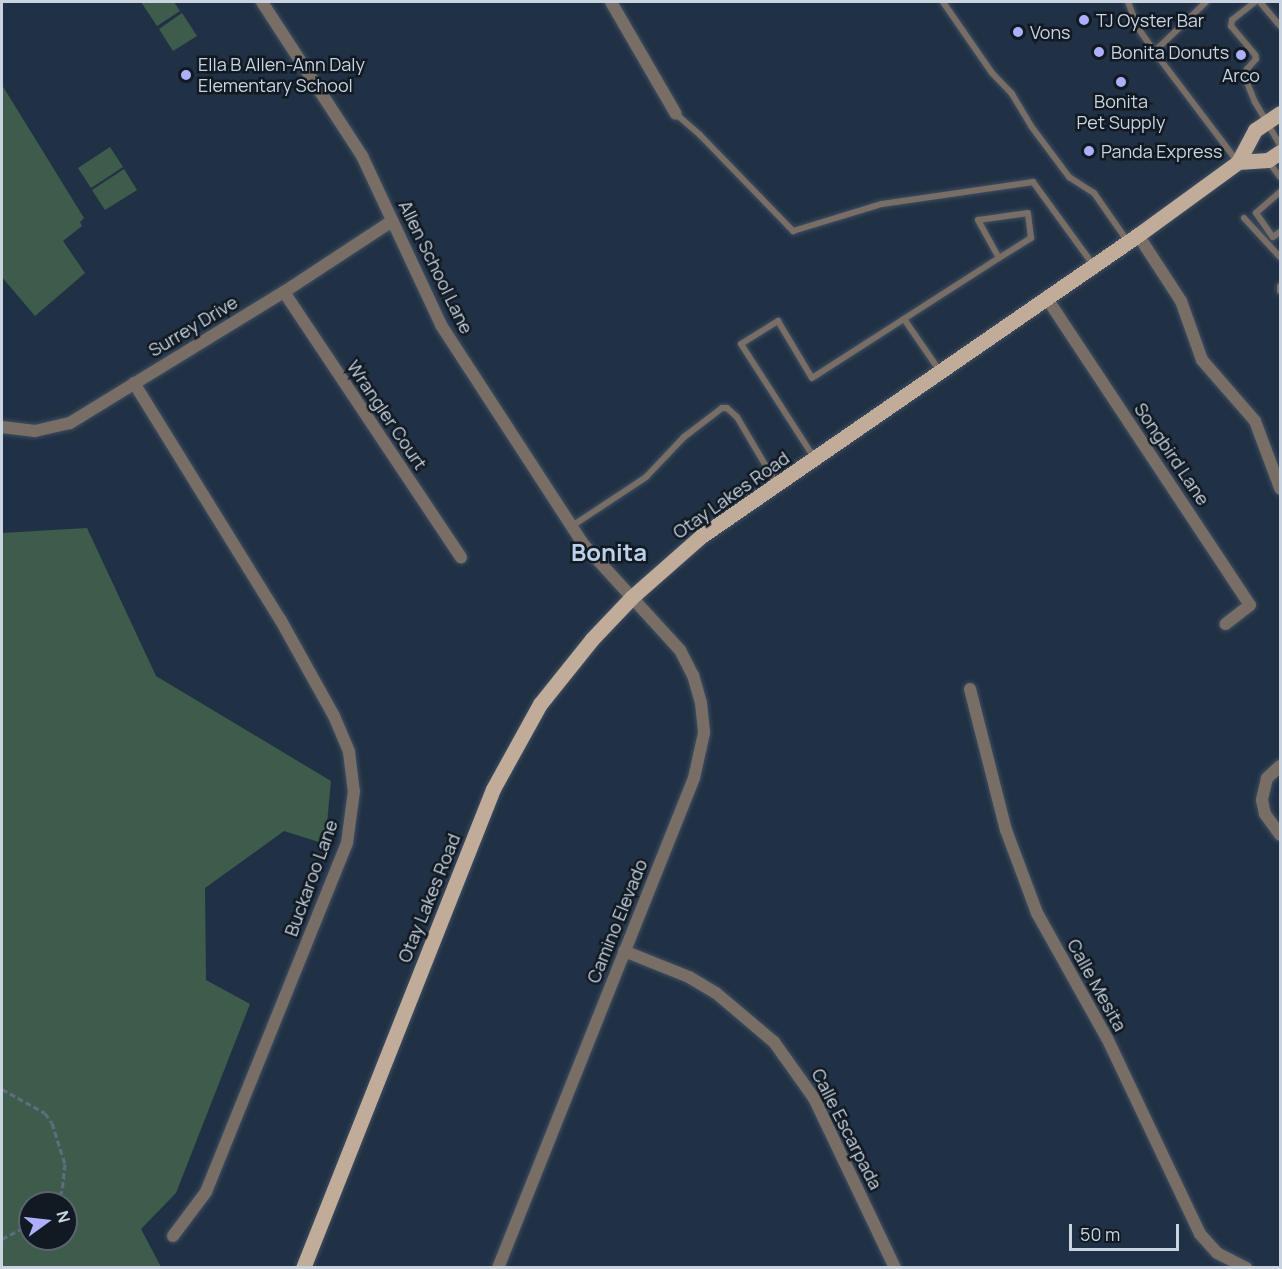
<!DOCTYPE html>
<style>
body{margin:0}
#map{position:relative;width:1282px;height:1269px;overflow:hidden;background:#213145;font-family:Manrope,sans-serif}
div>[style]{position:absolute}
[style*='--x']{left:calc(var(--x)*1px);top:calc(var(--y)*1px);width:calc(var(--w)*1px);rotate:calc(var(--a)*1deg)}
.green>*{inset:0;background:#3e5c4c}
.path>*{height:3px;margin-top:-1.5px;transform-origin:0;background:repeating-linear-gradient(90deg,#5f6c7e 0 6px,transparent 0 9px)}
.roads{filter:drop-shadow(0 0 2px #3f4e61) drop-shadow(0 0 2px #3f4e61)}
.service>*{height:6px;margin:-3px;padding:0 3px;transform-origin:3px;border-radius:3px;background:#786e65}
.minor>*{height:12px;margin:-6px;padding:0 6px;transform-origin:6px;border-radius:6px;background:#786e65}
.primary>*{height:15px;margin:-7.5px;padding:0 7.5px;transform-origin:7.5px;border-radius:7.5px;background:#c0ac98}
.dots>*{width:16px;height:16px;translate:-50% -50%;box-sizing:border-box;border:3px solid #111922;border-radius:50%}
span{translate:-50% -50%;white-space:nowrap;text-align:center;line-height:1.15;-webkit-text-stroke:5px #111922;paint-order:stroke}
.poi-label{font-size:18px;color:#cad4e1}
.left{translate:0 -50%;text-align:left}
.street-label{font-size:18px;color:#cad4e1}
.district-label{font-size:24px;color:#bbd0e9;font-weight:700}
.frame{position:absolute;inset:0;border:3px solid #cad4e1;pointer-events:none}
.north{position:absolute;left:18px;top:1191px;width:60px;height:60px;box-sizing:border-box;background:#111922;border:2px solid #5b646e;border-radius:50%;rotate:75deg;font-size:16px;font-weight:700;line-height:24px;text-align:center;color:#cad4e1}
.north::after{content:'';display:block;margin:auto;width:21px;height:27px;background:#adaffb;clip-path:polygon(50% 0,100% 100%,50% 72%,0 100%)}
.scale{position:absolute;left:1069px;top:1224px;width:110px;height:27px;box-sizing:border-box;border:3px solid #cad4e1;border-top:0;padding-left:8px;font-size:18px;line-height:21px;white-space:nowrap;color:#cad4e1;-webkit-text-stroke:4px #111922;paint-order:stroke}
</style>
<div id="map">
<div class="green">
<i style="clip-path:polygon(141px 2px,174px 2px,180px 11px,157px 26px)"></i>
<i style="clip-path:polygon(182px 13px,197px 36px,173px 51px,159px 29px)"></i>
<i style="clip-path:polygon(2px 85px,84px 218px,80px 222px,82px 226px,63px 241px,85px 273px,35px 316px,2px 277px)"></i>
<i style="clip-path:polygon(110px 147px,123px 167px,91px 188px,78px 168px)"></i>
<i style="clip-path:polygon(124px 169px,137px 190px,105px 210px,92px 190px)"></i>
<i style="clip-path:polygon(evenodd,87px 528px,156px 676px,331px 781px,325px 844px,284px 831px,205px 888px,206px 980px,250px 1004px,176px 1193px,141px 1229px,161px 1267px,4px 1267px,2px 1264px,2px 533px,87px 528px,30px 1203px,66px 1203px,66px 1239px,30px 1239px,30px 1203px)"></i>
</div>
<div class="path">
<i style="--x:2;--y:1089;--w:49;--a:29.2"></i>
<i style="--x:45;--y:1113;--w:12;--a:55"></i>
<i style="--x:52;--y:1123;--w:43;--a:72.4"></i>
<i style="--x:65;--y:1164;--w:27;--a:96"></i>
<i style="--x:62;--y:1191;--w:14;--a:120"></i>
<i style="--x:2;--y:1239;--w:32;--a:-28"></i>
</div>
<div class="roads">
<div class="service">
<i style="--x:943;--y:2;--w:86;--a:55.4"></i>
<i style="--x:992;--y:73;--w:29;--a:46"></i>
<i style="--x:1012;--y:94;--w:37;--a:59"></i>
<i style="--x:1031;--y:126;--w:64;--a:53.3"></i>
<i style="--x:1069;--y:177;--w:30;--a:33"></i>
<i style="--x:1094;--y:193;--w:60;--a:55.2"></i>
<i style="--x:1128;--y:2;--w:28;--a:69"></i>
<i style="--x:1138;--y:28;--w:32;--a:55"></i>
<i style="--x:1156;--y:54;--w:134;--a:52.9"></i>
<i style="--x:1255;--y:2;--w:29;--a:142"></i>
<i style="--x:1232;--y:20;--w:6;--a:99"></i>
<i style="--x:1231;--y:26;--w:38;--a:50"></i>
<i style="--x:1255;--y:55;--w:4;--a:76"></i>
<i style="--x:1256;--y:59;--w:13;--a:132"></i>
<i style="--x:1247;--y:69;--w:11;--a:95"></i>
<i style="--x:1246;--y:80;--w:24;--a:68"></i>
<i style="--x:1255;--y:102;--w:50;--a:59.8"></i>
<i style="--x:1260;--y:2;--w:31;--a:50"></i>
<i style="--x:1154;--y:52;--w:72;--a:-43.9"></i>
<i style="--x:676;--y:114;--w:32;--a:41"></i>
<i style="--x:700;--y:135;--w:134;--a:45.9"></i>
<i style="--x:793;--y:231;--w:93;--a:-16.9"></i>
<i style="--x:882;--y:204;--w:153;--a:-8.3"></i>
<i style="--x:1033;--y:182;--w:104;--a:54"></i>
<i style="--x:1268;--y:161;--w:20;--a:53"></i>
<i style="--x:1280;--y:192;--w:32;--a:139"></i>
<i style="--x:1256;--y:213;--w:29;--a:55"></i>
<i style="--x:1273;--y:237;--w:9;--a:-36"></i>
<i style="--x:1244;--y:218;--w:53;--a:47.3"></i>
<i style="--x:1280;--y:286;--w:5;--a:90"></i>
<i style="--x:904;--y:319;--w:62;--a:55.5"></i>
<i style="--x:813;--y:456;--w:133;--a:-122.7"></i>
<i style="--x:741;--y:344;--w:44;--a:-31.9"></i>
<i style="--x:778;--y:321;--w:66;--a:59.2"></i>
<i style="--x:812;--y:378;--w:222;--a:-32.7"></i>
<i style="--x:999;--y:258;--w:38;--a:-32"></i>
<i style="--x:1031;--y:238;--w:25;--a:-97"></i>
<i style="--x:1028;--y:213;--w:50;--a:172"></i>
<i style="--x:978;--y:220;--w:43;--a:61.1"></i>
<i style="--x:572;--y:526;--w:89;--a:-33.5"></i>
<i style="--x:646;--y:477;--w:55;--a:-46.5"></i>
<i style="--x:684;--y:437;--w:48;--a:-37.3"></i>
<i style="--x:722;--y:408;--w:5;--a:0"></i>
<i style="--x:727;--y:408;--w:13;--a:42"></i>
<i style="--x:737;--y:417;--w:79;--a:59.5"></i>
</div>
<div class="minor">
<i style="--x:262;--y:2;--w:184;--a:57"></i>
<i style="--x:362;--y:156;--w:187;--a:64.9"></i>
<i style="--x:441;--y:325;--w:262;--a:57"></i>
<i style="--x:584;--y:545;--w:142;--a:47.6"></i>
<i style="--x:680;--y:650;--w:28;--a:63"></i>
<i style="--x:693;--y:675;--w:29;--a:74"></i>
<i style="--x:701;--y:703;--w:30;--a:84"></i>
<i style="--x:704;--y:733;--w:46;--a:102.5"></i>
<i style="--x:694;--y:778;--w:528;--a:111.8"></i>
<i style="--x:611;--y:2;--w:129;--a:59.9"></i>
<i style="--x:1138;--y:235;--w:79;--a:56.9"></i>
<i style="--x:1181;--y:301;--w:63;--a:70.4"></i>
<i style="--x:1202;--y:360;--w:81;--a:49"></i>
<i style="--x:1255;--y:421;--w:72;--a:69.5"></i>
<i style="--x:284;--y:292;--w:319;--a:56.3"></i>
<i style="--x:1046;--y:297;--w:369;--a:56.5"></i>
<i style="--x:1250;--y:605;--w:31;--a:142"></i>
<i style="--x:134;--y:383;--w:278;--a:58.3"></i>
<i style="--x:280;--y:619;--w:111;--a:60.9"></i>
<i style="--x:334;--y:716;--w:39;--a:67"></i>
<i style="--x:349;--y:752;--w:39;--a:83"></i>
<i style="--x:354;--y:791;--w:52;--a:97.7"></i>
<i style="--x:347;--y:843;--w:376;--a:112"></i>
<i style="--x:206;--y:1192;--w:55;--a:126.9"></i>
<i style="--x:2;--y:427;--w:33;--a:7"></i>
<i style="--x:35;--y:431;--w:36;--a:-13"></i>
<i style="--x:70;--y:423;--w:251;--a:-31.5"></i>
<i style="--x:284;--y:292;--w:129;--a:-33.3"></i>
<i style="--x:970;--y:689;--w:146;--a:75.7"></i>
<i style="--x:1006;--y:830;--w:89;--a:69.5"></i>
<i style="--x:1037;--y:913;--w:143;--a:60.8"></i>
<i style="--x:1107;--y:1038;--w:217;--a:64.6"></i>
<i style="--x:1200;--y:1234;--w:25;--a:48"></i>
<i style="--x:1217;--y:1253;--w:33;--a:27"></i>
<i style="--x:1280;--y:766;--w:18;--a:137"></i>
<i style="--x:1267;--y:778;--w:23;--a:103"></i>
<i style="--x:1262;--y:800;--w:14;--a:78"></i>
<i style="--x:1265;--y:814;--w:26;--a:54"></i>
<i style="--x:624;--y:951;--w:70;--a:21.8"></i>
<i style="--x:689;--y:977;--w:31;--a:31"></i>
<i style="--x:716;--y:993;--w:76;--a:40.2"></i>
<i style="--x:774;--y:1042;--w:69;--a:54.5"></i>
<i style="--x:814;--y:1098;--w:188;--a:64.5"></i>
</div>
<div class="primary">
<i style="--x:1238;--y:162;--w:30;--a:-4"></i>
<i style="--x:1268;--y:160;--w:14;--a:-34"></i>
<i style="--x:303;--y:1268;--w:515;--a:-68.36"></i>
<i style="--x:493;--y:789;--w:97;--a:-61.1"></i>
<i style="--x:540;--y:704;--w:83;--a:-51.3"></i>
<i style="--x:592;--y:639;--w:58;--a:-46.4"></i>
<i style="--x:632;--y:597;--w:91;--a:-41.4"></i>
<i style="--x:700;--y:537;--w:532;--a:-34.59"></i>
<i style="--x:1138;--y:235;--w:124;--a:-36.1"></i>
<i style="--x:1238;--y:162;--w:36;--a:-62"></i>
<i style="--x:1255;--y:130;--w:30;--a:-34"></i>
</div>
</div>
<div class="dots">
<i style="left:1084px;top:20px;background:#adaffb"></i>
<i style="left:1018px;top:32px;background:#adaffb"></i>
<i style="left:1099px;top:52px;background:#adaffb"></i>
<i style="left:1241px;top:55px;background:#adaffb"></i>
<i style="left:186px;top:75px;background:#adaffb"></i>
<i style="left:1121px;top:82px;background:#adaffb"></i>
<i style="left:1089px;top:151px;background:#adaffb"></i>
</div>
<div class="poi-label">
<span class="left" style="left:1096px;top:20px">TJ Oyster Bar</span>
<span class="left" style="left:1030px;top:32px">Vons</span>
<span class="left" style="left:1111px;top:52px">Bonita Donuts</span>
<span class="left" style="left:198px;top:75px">Ella B Allen-Ann Daly<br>Elementary School</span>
<span style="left:1241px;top:75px">Arco</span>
<span style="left:1121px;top:112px">Bonita<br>Pet Supply</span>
<span class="left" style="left:1101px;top:151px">Panda Express</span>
</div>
<div class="street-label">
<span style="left:436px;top:267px;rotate:64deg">Allen School Lane</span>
<span style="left:193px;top:326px;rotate:-31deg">Surrey Drive</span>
<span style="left:387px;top:415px;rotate:56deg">Wrangler Court</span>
<span style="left:1172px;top:454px;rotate:56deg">Songbird Lane</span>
<span style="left:731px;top:495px;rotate:-35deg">Otay Lakes Road</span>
<span style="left:311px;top:878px;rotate:-70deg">Buckaroo Lane</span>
<span style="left:429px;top:898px;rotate:-68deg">Otay Lakes Road</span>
<span style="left:617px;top:921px;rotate:-68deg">Camino Elevado</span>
<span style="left:1097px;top:985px;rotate:61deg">Calle Mesita</span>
<span style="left:847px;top:1129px;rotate:63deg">Calle Escarpada</span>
</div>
<div class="district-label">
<span style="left:609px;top:552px">Bonita</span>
</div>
<div class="frame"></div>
<div class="north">N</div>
<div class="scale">50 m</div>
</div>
